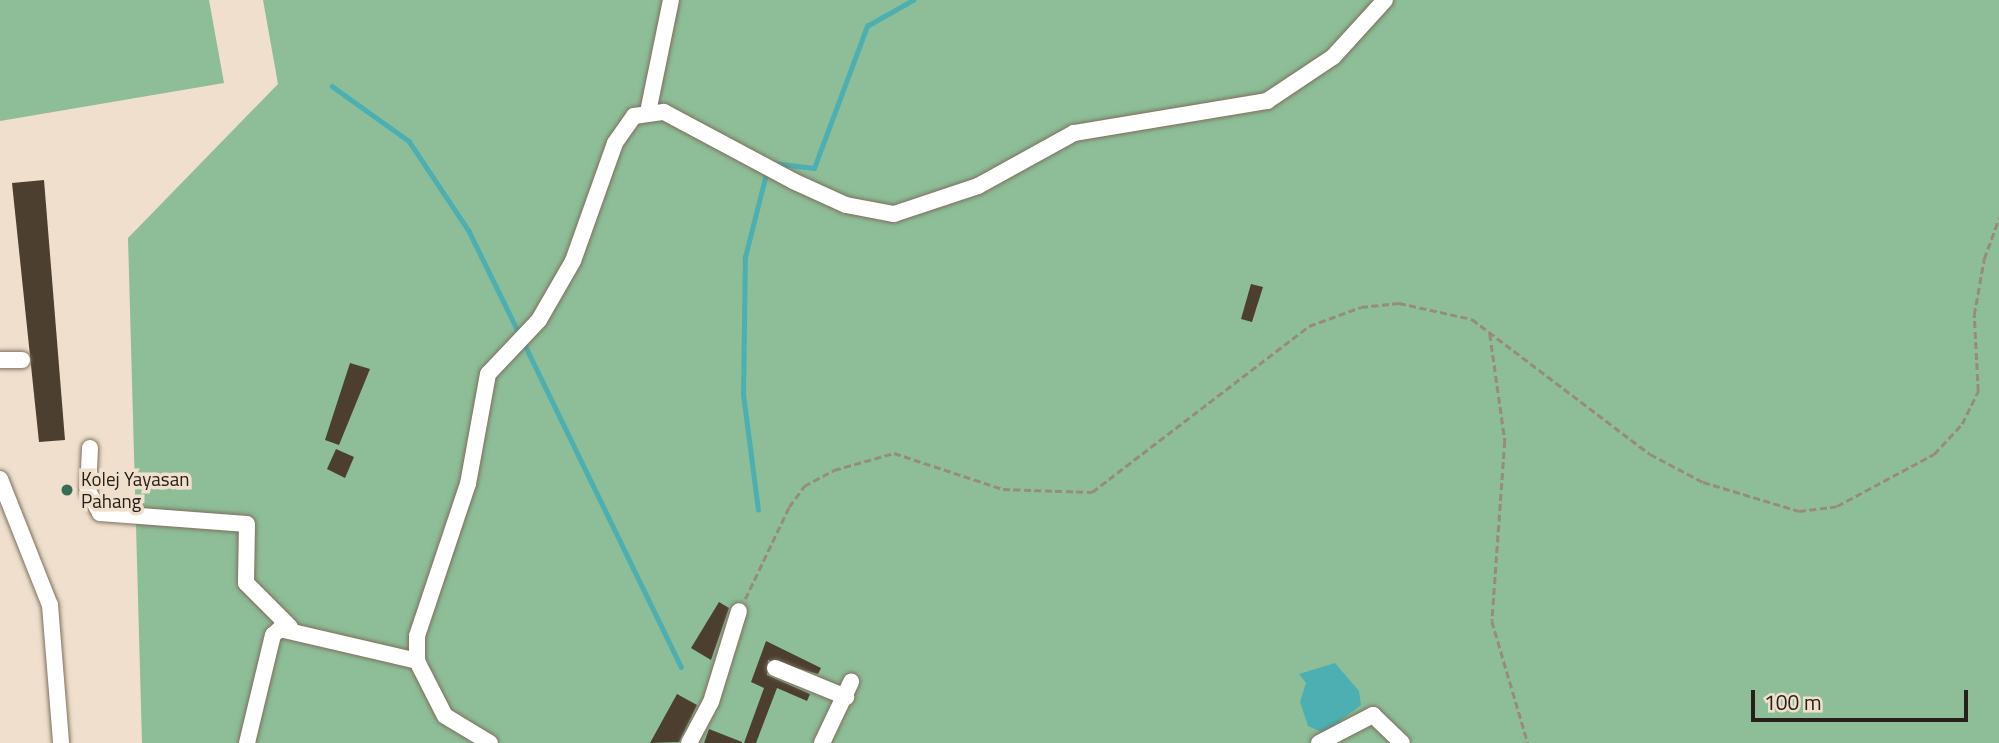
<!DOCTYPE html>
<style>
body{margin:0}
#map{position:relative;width:1999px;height:743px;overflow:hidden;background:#efdfcc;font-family:"Titillium Web",sans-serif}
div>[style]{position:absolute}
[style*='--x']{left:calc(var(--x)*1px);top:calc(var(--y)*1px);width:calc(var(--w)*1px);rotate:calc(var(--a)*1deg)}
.green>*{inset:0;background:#8dbe97}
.water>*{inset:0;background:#4cb0b3}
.stream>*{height:4.5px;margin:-2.25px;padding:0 2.25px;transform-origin:2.25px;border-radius:2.25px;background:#4cb0b3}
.building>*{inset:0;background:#4c3f30}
.path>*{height:2.5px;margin-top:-1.25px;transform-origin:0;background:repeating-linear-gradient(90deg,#968b7d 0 7px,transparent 0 10.5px)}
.roads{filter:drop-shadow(0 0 2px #7d6f5e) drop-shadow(0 0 2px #7d6f5e)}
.minor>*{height:16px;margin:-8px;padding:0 8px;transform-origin:8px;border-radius:8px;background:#fff}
.dots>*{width:19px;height:19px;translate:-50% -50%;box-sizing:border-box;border:4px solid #efdfcc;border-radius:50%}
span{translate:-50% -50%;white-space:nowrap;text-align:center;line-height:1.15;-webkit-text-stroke:7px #efdfcc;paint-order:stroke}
.poi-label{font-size:19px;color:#262019}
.left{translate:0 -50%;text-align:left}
.scale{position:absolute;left:1751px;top:690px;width:217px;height:32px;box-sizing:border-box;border:4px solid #262019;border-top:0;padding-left:9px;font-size:21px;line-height:24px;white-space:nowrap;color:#262019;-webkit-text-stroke:5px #efdfcc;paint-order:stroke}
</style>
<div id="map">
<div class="green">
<i style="clip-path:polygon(0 0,209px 0,224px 83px,0 121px)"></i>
<i style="clip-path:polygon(263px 0,1999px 0,1999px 743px,142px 743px,128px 238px,278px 84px)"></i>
</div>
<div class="water">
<i style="clip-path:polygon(1335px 663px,1359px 691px,1361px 705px,1324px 733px,1308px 726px,1300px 702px,1306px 683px,1299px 674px)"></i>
</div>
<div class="stream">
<i style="--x:332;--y:86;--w:95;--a:35.5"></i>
<i style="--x:409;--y:141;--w:108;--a:56.3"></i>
<i style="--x:469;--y:231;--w:116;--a:63.9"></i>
<i style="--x:773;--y:163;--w:41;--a:7"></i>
<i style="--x:814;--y:168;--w:152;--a:-69.5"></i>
<i style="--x:867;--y:26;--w:53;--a:-29.5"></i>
<i style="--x:524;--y:343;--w:360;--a:64.1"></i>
<i style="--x:758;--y:510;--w:116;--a:-97.4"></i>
<i style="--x:743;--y:395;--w:138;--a:-89.2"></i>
<i style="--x:745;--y:257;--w:90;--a:-75.8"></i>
</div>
<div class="building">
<i style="clip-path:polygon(44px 180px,65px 440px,39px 442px,12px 183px)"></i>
<i style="clip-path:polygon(1251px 284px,1263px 287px,1252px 322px,1241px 319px)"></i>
<i style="clip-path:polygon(350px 363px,370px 369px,339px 445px,325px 440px)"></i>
<i style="clip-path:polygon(336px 449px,354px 457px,345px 478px,327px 469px)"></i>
<i style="clip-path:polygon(719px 602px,729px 608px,711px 660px,691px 648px)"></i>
<i style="clip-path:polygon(766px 641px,821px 668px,818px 674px,768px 660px,767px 675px,810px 694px,807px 701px,777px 688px,756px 743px,744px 743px,764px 688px,751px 682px)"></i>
<i style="clip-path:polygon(677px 694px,697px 705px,679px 742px,650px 743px)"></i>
<i style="clip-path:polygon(709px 729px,742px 742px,742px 743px,704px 743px)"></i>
</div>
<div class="path">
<i style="--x:1490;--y:334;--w:108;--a:82"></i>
<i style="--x:1505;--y:441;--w:180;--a:94.1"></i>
<i style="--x:1492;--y:621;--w:127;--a:73.6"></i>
<i style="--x:745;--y:599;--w:102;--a:-64.4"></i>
<i style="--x:789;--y:507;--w:26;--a:-54"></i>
<i style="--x:804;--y:486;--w:34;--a:-28"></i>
<i style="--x:834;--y:470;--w:62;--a:-15.8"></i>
<i style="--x:894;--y:453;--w:115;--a:18.3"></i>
<i style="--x:1003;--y:489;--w:89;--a:1.9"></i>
<i style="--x:1092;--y:492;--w:273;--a:-37.4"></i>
<i style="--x:1309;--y:326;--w:55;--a:-20.1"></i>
<i style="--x:1361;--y:307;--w:38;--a:-6"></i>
<i style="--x:1399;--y:303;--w:75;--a:12.4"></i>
<i style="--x:1472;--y:319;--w:223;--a:37.2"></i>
<i style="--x:1650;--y:454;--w:60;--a:27.8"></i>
<i style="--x:1703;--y:482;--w:100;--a:16.8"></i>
<i style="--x:1799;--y:511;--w:38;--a:-7"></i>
<i style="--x:1837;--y:506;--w:110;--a:-28.2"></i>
<i style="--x:1934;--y:454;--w:41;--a:-47"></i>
<i style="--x:1962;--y:424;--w:37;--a:-64"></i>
<i style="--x:1978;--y:391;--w:76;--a:-93"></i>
<i style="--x:1974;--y:315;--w:57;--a:-79.9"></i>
<i style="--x:1984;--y:259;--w:44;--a:-69.9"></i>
</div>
<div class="roads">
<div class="minor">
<i style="--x:648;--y:112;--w:114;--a:-78.4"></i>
<i style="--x:0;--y:360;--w:22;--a:0"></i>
<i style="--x:90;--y:448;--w:43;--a:92.7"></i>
<i style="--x:88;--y:491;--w:25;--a:61"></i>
<i style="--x:100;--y:513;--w:147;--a:4.3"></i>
<i style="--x:247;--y:524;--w:59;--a:91"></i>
<i style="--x:246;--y:583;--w:62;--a:45"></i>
<i style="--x:0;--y:479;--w:136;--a:68.4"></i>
<i style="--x:50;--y:605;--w:138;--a:85.4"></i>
<i style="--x:775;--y:668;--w:77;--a:22.2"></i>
<i style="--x:247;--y:743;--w:111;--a:-76.5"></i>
<i style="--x:273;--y:635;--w:9;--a:-41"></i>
<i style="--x:280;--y:629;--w:141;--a:13.1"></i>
<i style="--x:490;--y:743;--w:52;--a:-149"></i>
<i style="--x:445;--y:716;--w:62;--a:-117"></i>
<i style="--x:417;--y:661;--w:25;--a:-90"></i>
<i style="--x:417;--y:636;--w:160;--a:-71.5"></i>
<i style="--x:468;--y:484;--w:112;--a:-79.7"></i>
<i style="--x:488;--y:374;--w:74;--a:-46.6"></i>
<i style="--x:539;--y:320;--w:68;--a:-60"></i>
<i style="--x:573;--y:261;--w:125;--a:-70.4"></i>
<i style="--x:615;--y:143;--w:33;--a:-55"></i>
<i style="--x:634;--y:116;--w:30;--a:-8"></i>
<i style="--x:664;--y:112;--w:146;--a:28.1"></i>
<i style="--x:793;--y:181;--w:58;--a:24.4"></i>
<i style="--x:846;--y:205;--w:49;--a:10.6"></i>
<i style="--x:894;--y:214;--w:89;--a:-18.4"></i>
<i style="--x:978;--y:186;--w:110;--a:-28.9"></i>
<i style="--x:1074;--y:133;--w:196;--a:-9.4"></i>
<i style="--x:1267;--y:101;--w:79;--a:-33.7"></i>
<i style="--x:1333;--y:57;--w:77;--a:-47.6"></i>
<i style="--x:689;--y:743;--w:47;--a:-61.8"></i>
<i style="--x:711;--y:702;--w:95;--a:-72.9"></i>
<i style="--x:822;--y:743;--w:68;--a:-64.6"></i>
<i style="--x:1319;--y:743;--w:61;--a:-27.4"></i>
<i style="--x:1373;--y:715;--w:40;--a:44"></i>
</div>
</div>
<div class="dots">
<i style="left:67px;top:490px;background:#366d55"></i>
</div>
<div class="poi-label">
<span class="left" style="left:81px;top:490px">Kolej Yayasan<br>Pahang</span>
</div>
<div class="scale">100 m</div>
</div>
